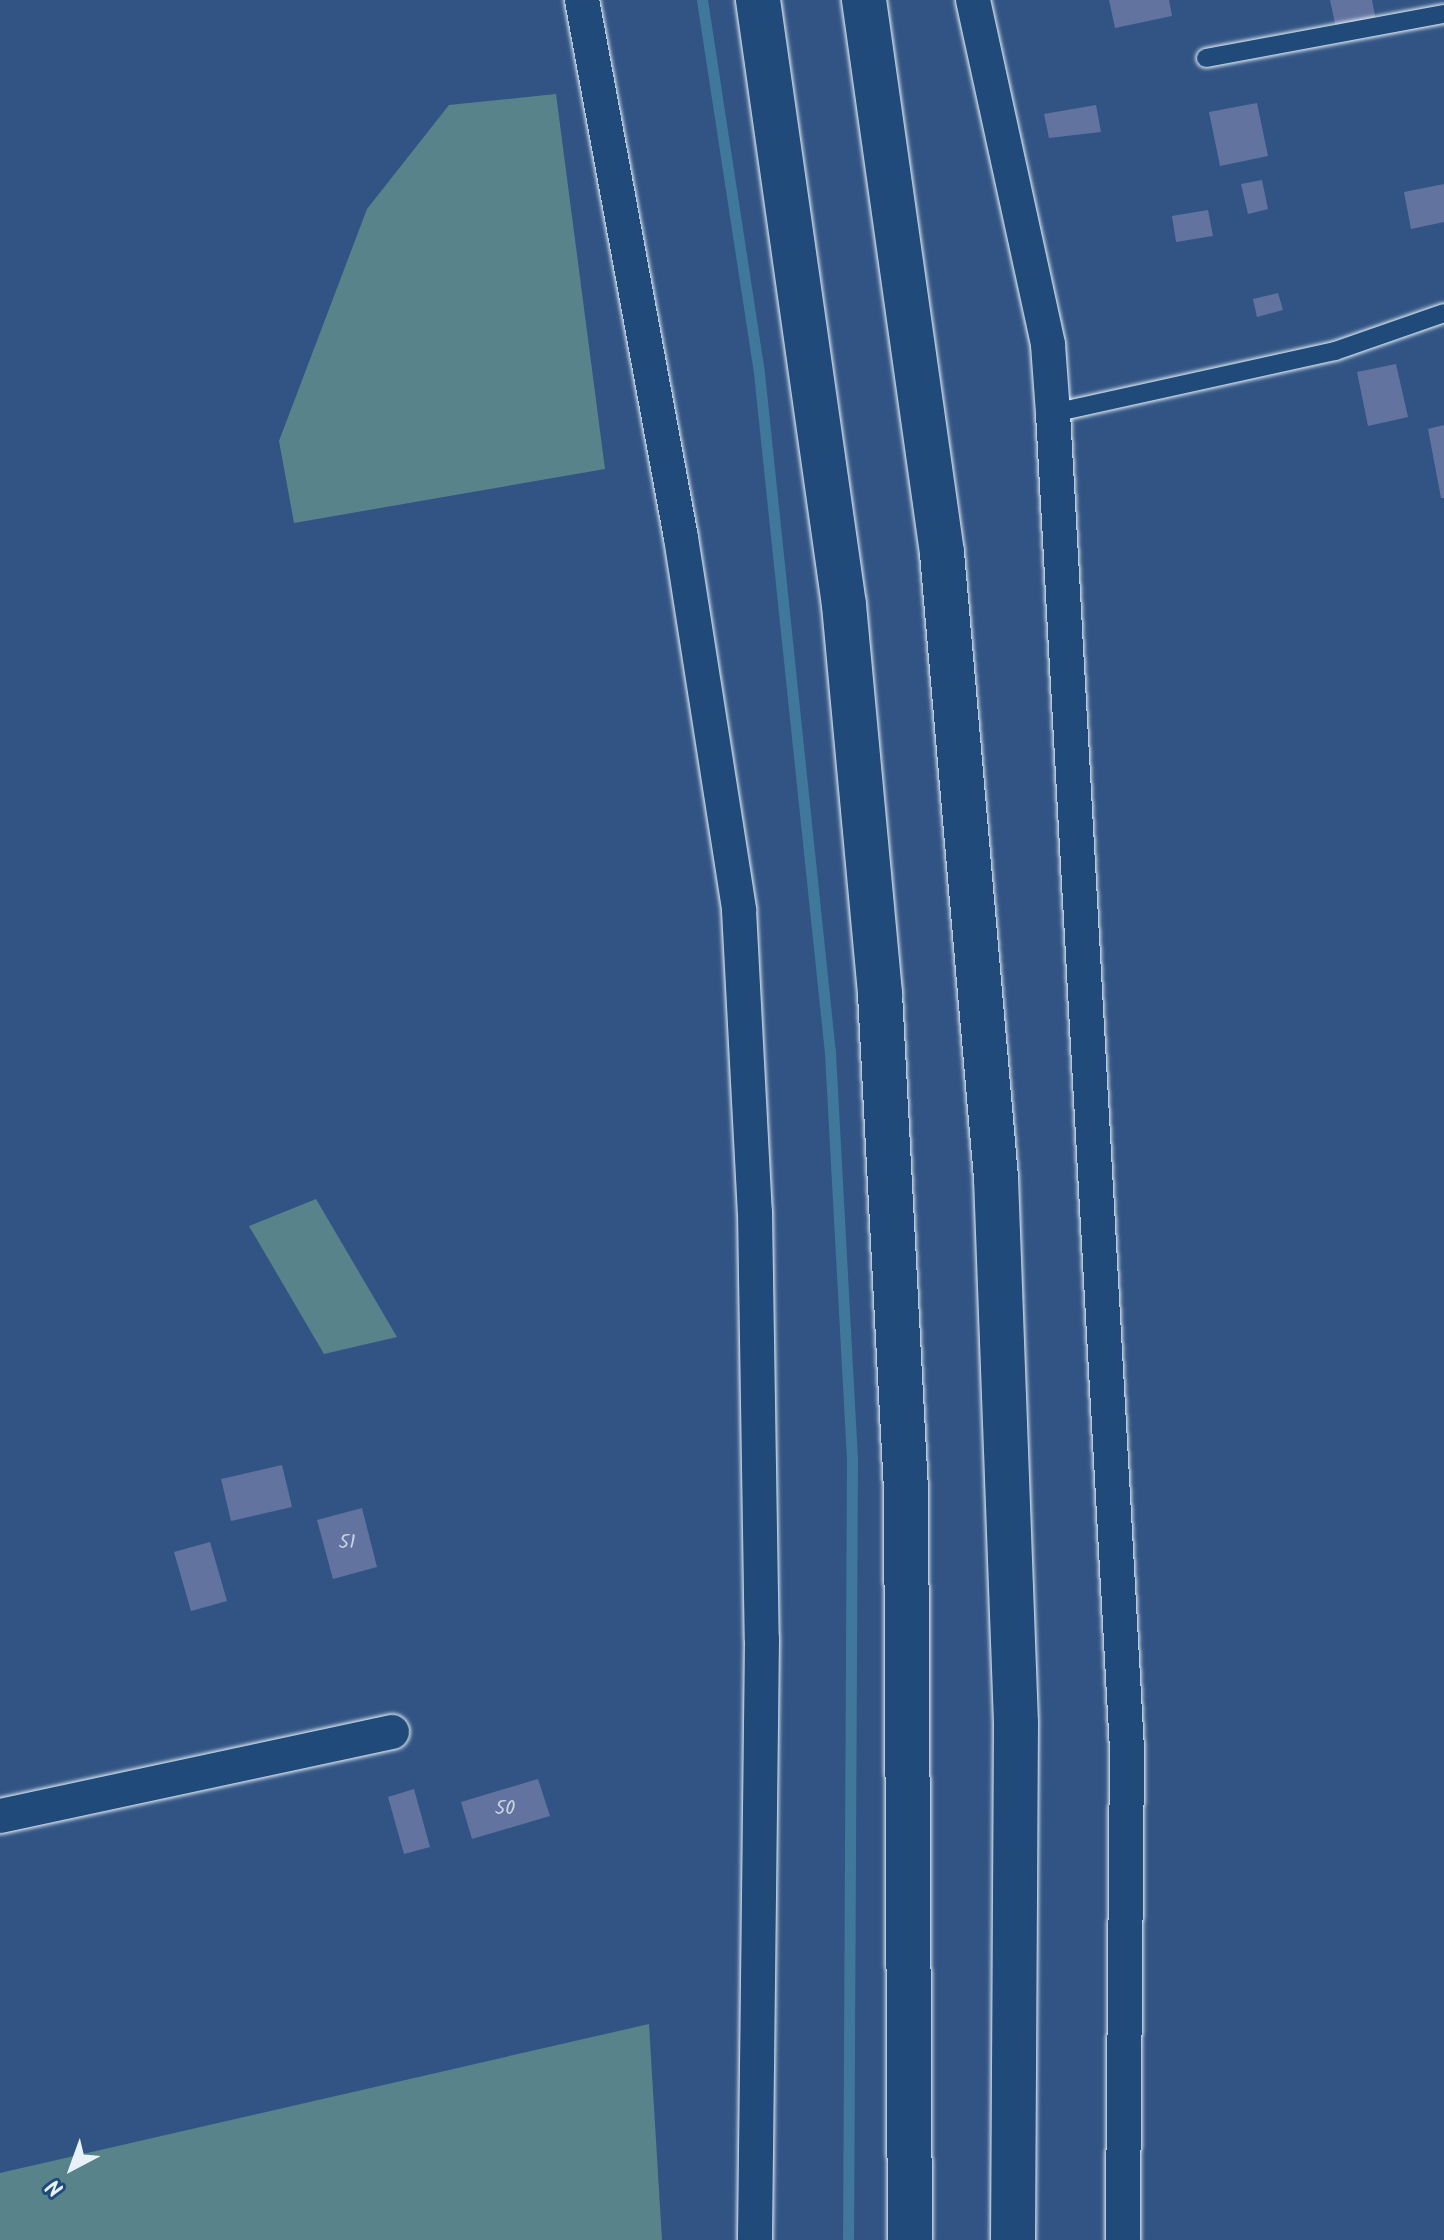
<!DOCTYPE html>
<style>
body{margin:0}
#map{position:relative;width:1444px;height:2240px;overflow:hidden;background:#315484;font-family:Kalam,sans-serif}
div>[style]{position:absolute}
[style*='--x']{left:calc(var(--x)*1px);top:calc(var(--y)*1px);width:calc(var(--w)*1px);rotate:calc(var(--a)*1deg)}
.green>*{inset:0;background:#58838b}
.stream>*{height:11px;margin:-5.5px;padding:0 5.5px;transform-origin:5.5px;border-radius:5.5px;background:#40789b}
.building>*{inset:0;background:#6373a0}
.roads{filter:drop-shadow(0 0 2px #e8f1f8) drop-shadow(0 0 2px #e8f1f8)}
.lane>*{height:18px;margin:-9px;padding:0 9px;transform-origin:9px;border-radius:9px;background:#1f4a7a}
.street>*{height:34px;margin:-17px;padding:0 17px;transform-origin:17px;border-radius:17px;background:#1f4a7a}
.highway>*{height:44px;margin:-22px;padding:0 22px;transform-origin:22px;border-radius:22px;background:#1f4a7a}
span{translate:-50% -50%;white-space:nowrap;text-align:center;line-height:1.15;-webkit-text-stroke:6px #1f4a7a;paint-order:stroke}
.number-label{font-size:20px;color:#c7d2e2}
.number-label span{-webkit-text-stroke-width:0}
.north{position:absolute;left:32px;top:2128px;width:80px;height:80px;-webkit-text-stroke:6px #1f4a7a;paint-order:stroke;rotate:221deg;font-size:22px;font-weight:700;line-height:32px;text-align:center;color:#e8f1f8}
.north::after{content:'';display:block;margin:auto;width:28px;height:36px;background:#e8f1f8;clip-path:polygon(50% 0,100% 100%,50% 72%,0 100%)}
</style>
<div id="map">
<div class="green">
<i style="clip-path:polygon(556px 94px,605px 469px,294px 523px,279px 441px,367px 209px,449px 105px)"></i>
<i style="clip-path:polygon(316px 1199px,397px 1337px,324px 1354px,249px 1226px)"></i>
<i style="clip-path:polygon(649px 2024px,662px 2240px,0 2240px,0 2173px)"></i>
</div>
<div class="stream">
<i style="--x:702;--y:0;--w:377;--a:81.3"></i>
<i style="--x:759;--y:373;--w:684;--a:84.04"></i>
<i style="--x:830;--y:1053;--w:405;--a:86.9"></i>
<i style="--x:852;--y:1457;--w:783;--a:90.29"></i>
</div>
<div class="building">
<i style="clip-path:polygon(1109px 0,1169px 0,1172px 16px,1115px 28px)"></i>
<i style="clip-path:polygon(1330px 0,1372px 0,1376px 21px,1336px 28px)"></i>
<i style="clip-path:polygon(1257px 103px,1268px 156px,1220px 166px,1209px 112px)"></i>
<i style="clip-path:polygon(1096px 105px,1101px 132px,1049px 138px,1044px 114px)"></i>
<i style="clip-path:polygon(1262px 180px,1268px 209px,1248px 214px,1241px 184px)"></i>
<i style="clip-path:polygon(1444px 184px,1444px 222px,1411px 229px,1404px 192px)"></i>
<i style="clip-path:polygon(1208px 210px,1213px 236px,1176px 242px,1172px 216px)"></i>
<i style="clip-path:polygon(1278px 293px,1283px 310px,1257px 317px,1253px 299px)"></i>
<i style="clip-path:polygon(1396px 364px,1408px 417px,1368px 426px,1357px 372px)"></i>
<i style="clip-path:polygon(1444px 425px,1444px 498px,1441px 498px,1428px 429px)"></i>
<i style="clip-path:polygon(282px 1465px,292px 1507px,231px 1521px,221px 1479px)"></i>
<i style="clip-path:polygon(362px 1508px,377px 1567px,333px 1579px,317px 1520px)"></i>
<i style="clip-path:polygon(210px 1542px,227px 1601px,191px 1611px,174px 1552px)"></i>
<i style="clip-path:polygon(538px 1779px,550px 1816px,472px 1839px,461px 1802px)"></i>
<i style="clip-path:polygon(414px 1789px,430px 1847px,404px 1854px,388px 1797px)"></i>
</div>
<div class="roads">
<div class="lane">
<i style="--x:1206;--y:58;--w:242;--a:-10.5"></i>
<i style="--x:1053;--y:413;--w:289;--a:-12.4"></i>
<i style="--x:1335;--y:351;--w:115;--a:-19.2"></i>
</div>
<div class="street">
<i style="--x:582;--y:0;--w:547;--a:79.57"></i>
<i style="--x:681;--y:538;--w:376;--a:81.1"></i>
<i style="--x:739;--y:910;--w:302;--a:87"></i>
<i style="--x:755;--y:1212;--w:427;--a:89.1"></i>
<i style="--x:762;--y:1639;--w:601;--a:90.67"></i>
<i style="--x:973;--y:0;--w:353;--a:77.7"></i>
<i style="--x:1048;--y:345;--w:68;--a:85.8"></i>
<i style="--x:1053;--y:413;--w:1339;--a:86.83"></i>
<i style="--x:1127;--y:1750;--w:490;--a:90.5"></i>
<i style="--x:0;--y:1816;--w:401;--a:-12.1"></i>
</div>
<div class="highway">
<i style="--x:758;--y:0;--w:611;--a:81.91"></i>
<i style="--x:844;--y:605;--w:391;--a:84.7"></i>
<i style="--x:880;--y:994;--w:494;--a:87"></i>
<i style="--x:906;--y:1487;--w:753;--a:89.7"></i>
<i style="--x:864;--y:0;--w:558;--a:81.97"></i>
<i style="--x:942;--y:553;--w:627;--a:85.06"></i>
<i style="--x:996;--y:1178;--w:545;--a:87.9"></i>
<i style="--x:1016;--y:1723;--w:517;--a:90.33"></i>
</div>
</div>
<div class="number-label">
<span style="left:347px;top:1543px">51</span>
<span style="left:505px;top:1809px">50</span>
</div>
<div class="north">N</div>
</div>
